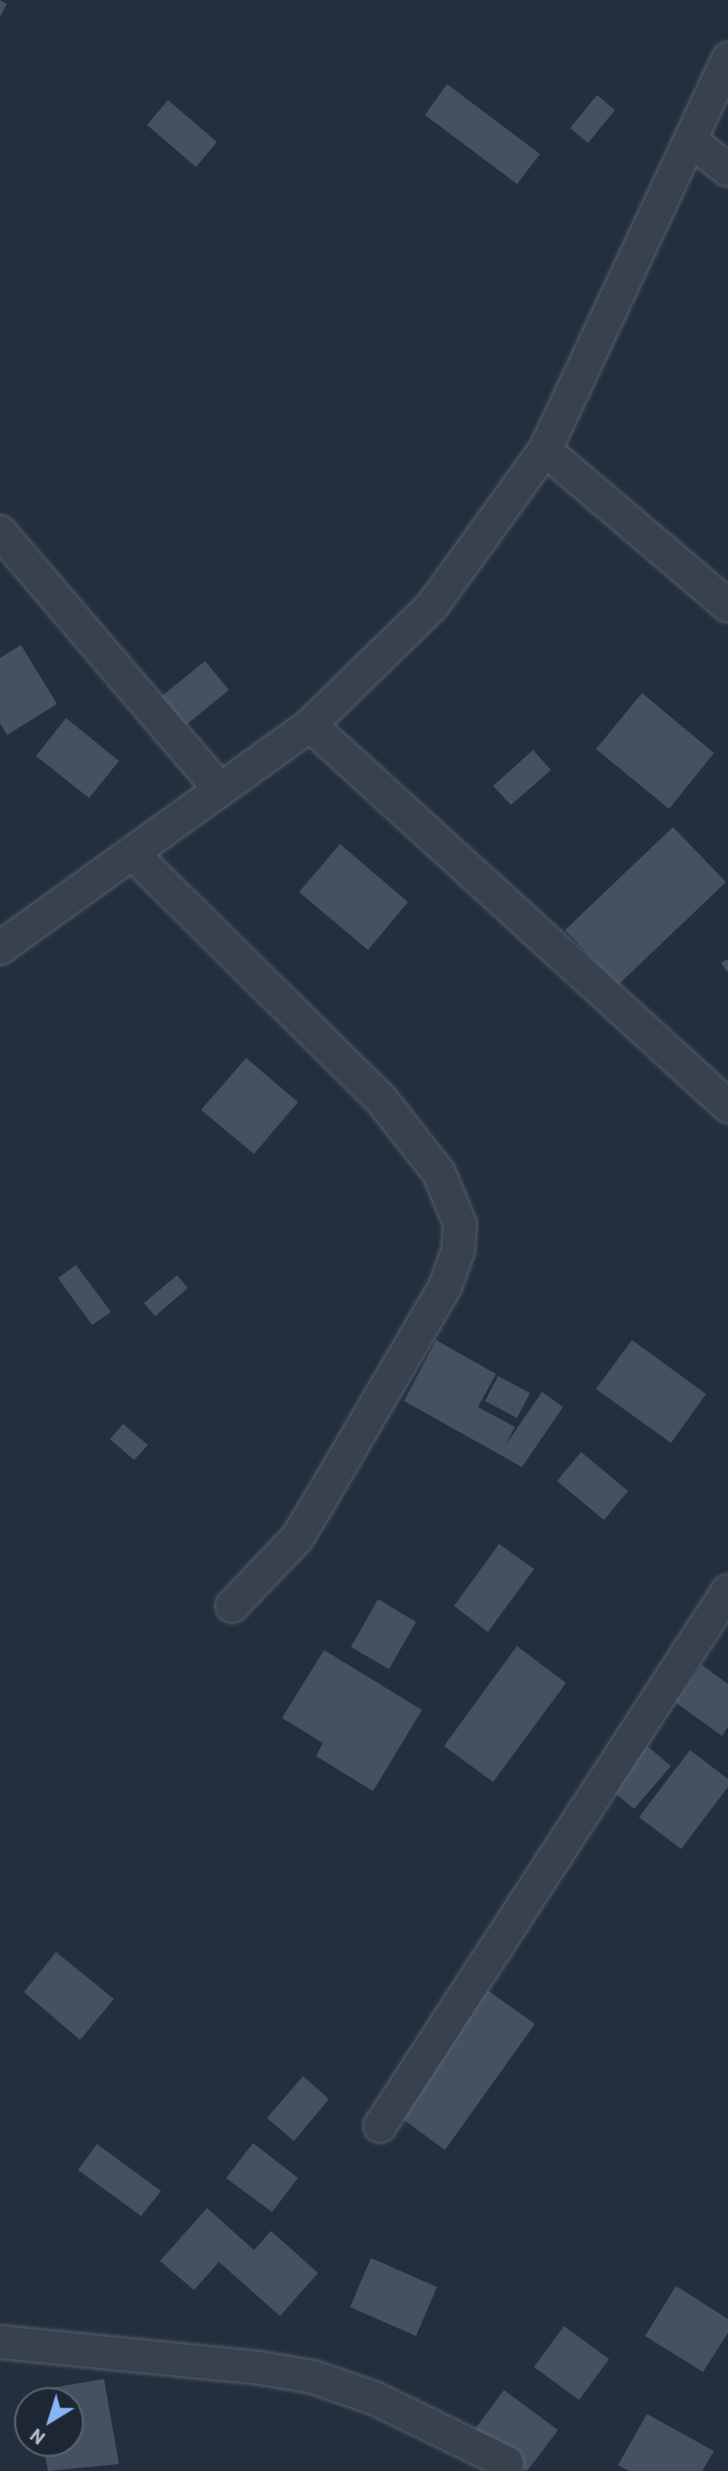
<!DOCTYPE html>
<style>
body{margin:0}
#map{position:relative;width:728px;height:2471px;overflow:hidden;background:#242f3e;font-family:Barlow,sans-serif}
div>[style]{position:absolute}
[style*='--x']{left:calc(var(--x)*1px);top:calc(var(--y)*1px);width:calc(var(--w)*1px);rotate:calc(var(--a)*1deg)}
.building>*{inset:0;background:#455162}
.roads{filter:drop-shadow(0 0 2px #565f6c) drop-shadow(0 0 2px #565f6c)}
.street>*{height:32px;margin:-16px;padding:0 16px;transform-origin:16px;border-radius:16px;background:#38414e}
span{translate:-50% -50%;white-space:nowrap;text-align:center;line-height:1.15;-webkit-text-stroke:5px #1d2633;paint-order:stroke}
.north{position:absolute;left:14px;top:2387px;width:70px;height:70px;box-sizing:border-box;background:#1d2633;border:2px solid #59626f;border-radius:50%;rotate:218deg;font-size:19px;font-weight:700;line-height:28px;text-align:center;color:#b4bcc9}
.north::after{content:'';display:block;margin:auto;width:24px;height:32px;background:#8ab4f8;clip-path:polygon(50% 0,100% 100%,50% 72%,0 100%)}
</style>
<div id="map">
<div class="building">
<i style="clip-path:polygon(0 0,7px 4px,0 17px)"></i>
<i style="clip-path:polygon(447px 84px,540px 154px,517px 184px,425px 115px)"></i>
<i style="clip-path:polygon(597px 95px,615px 110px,588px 143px,570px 128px)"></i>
<i style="clip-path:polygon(168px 100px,217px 142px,196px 167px,147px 125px)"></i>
<i style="clip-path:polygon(21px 645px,57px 704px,7px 735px,0 723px,0 658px)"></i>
<i style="clip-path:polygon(205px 661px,229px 690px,181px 729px,157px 700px)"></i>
<i style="clip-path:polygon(642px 693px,714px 753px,669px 809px,596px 749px)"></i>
<i style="clip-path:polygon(66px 718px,119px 761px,89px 798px,36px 756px)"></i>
<i style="clip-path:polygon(533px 750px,551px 770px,511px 805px,493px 786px)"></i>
<i style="clip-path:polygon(673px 827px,726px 882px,618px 985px,565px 930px)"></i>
<i style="clip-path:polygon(340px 844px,408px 902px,368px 950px,299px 892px)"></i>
<i style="clip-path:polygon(728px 959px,728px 973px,721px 963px)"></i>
<i style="clip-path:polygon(246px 1058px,298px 1102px,254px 1154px,201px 1110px)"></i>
<i style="clip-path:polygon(76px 1265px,111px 1312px,92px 1325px,58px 1278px)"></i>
<i style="clip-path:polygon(177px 1275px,188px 1288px,155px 1316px,144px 1303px)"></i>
<i style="clip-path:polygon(436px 1340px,496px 1374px,478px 1407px,515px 1427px,504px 1447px,542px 1392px,563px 1407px,522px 1467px,404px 1401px)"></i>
<i style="clip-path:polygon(632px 1340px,706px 1394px,671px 1443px,596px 1389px)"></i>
<i style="clip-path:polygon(498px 1376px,530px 1393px,517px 1418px,485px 1401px)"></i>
<i style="clip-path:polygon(123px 1424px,148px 1445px,134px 1460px,110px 1439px)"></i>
<i style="clip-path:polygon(581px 1452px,628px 1491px,604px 1520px,557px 1481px)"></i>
<i style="clip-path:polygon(499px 1544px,534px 1569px,488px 1632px,454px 1606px)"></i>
<i style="clip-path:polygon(378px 1599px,416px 1622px,389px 1669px,351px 1647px)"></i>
<i style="clip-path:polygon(517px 1646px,566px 1683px,493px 1782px,444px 1746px)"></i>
<i style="clip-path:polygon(324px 1650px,422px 1710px,373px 1791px,316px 1756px,323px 1743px,282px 1718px)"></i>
<i style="clip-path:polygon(702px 1665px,728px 1684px,728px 1727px,722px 1736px,675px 1702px)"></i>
<i style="clip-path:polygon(646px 1745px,671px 1766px,634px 1809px,609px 1788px)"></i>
<i style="clip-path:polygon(690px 1750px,728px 1779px,728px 1787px,681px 1849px,639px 1817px)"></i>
<i style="clip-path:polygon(56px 1952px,114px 1999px,80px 2040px,24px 1992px)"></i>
<i style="clip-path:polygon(483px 1987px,535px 2024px,445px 2150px,393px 2112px)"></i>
<i style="clip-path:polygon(303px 2076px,329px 2099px,294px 2141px,267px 2118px)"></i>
<i style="clip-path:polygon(253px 2143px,298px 2178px,272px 2212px,226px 2178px)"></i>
<i style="clip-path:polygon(97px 2144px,161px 2191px,141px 2216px,78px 2170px)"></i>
<i style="clip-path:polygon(207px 2208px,254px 2250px,271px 2231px,318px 2273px,280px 2316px,219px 2262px,194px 2290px,160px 2261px)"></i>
<i style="clip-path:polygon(371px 2258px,437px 2287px,416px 2336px,350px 2307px)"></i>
<i style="clip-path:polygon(676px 2286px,728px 2319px,728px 2333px,703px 2372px,645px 2336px)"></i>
<i style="clip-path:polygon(564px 2326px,609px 2359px,579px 2400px,534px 2367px)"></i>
<i style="clip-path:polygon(104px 2379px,119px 2464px,48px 2471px,43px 2443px,70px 2443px,70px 2401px,35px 2401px,33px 2391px)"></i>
<i style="clip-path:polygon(504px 2390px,558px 2430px,527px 2471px,472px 2433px)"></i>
<i style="clip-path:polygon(647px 2414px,714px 2451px,702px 2471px,629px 2471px,618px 2465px)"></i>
</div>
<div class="roads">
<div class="street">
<i style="--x:690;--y:140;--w:48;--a:38.3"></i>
<i style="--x:545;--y:450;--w:240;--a:40.4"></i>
<i style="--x:0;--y:532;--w:339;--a:49.5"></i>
<i style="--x:310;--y:725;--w:566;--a:42.35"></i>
<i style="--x:132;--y:853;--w:349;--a:44.7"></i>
<i style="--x:380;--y:1098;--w:95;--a:51.8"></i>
<i style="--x:439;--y:1173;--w:55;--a:67.6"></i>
<i style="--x:460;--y:1224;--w:27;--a:94"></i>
<i style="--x:458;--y:1251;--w:38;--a:110"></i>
<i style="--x:445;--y:1287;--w:249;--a:120.4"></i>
<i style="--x:319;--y:1502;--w:42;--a:121.4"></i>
<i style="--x:297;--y:1538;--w:94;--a:133.7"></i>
<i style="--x:0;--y:948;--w:382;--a:-35.7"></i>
<i style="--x:310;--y:725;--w:170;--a:-44.3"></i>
<i style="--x:432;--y:606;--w:193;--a:-54.1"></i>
<i style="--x:545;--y:450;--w:432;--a:-64.9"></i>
<i style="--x:380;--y:2126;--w:638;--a:-56.96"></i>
<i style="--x:0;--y:2342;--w:261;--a:5.7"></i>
<i style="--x:260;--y:2368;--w:54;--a:9.6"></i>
<i style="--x:313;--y:2377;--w:65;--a:19"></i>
<i style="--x:374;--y:2398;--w:148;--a:26"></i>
</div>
</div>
<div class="north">N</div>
</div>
